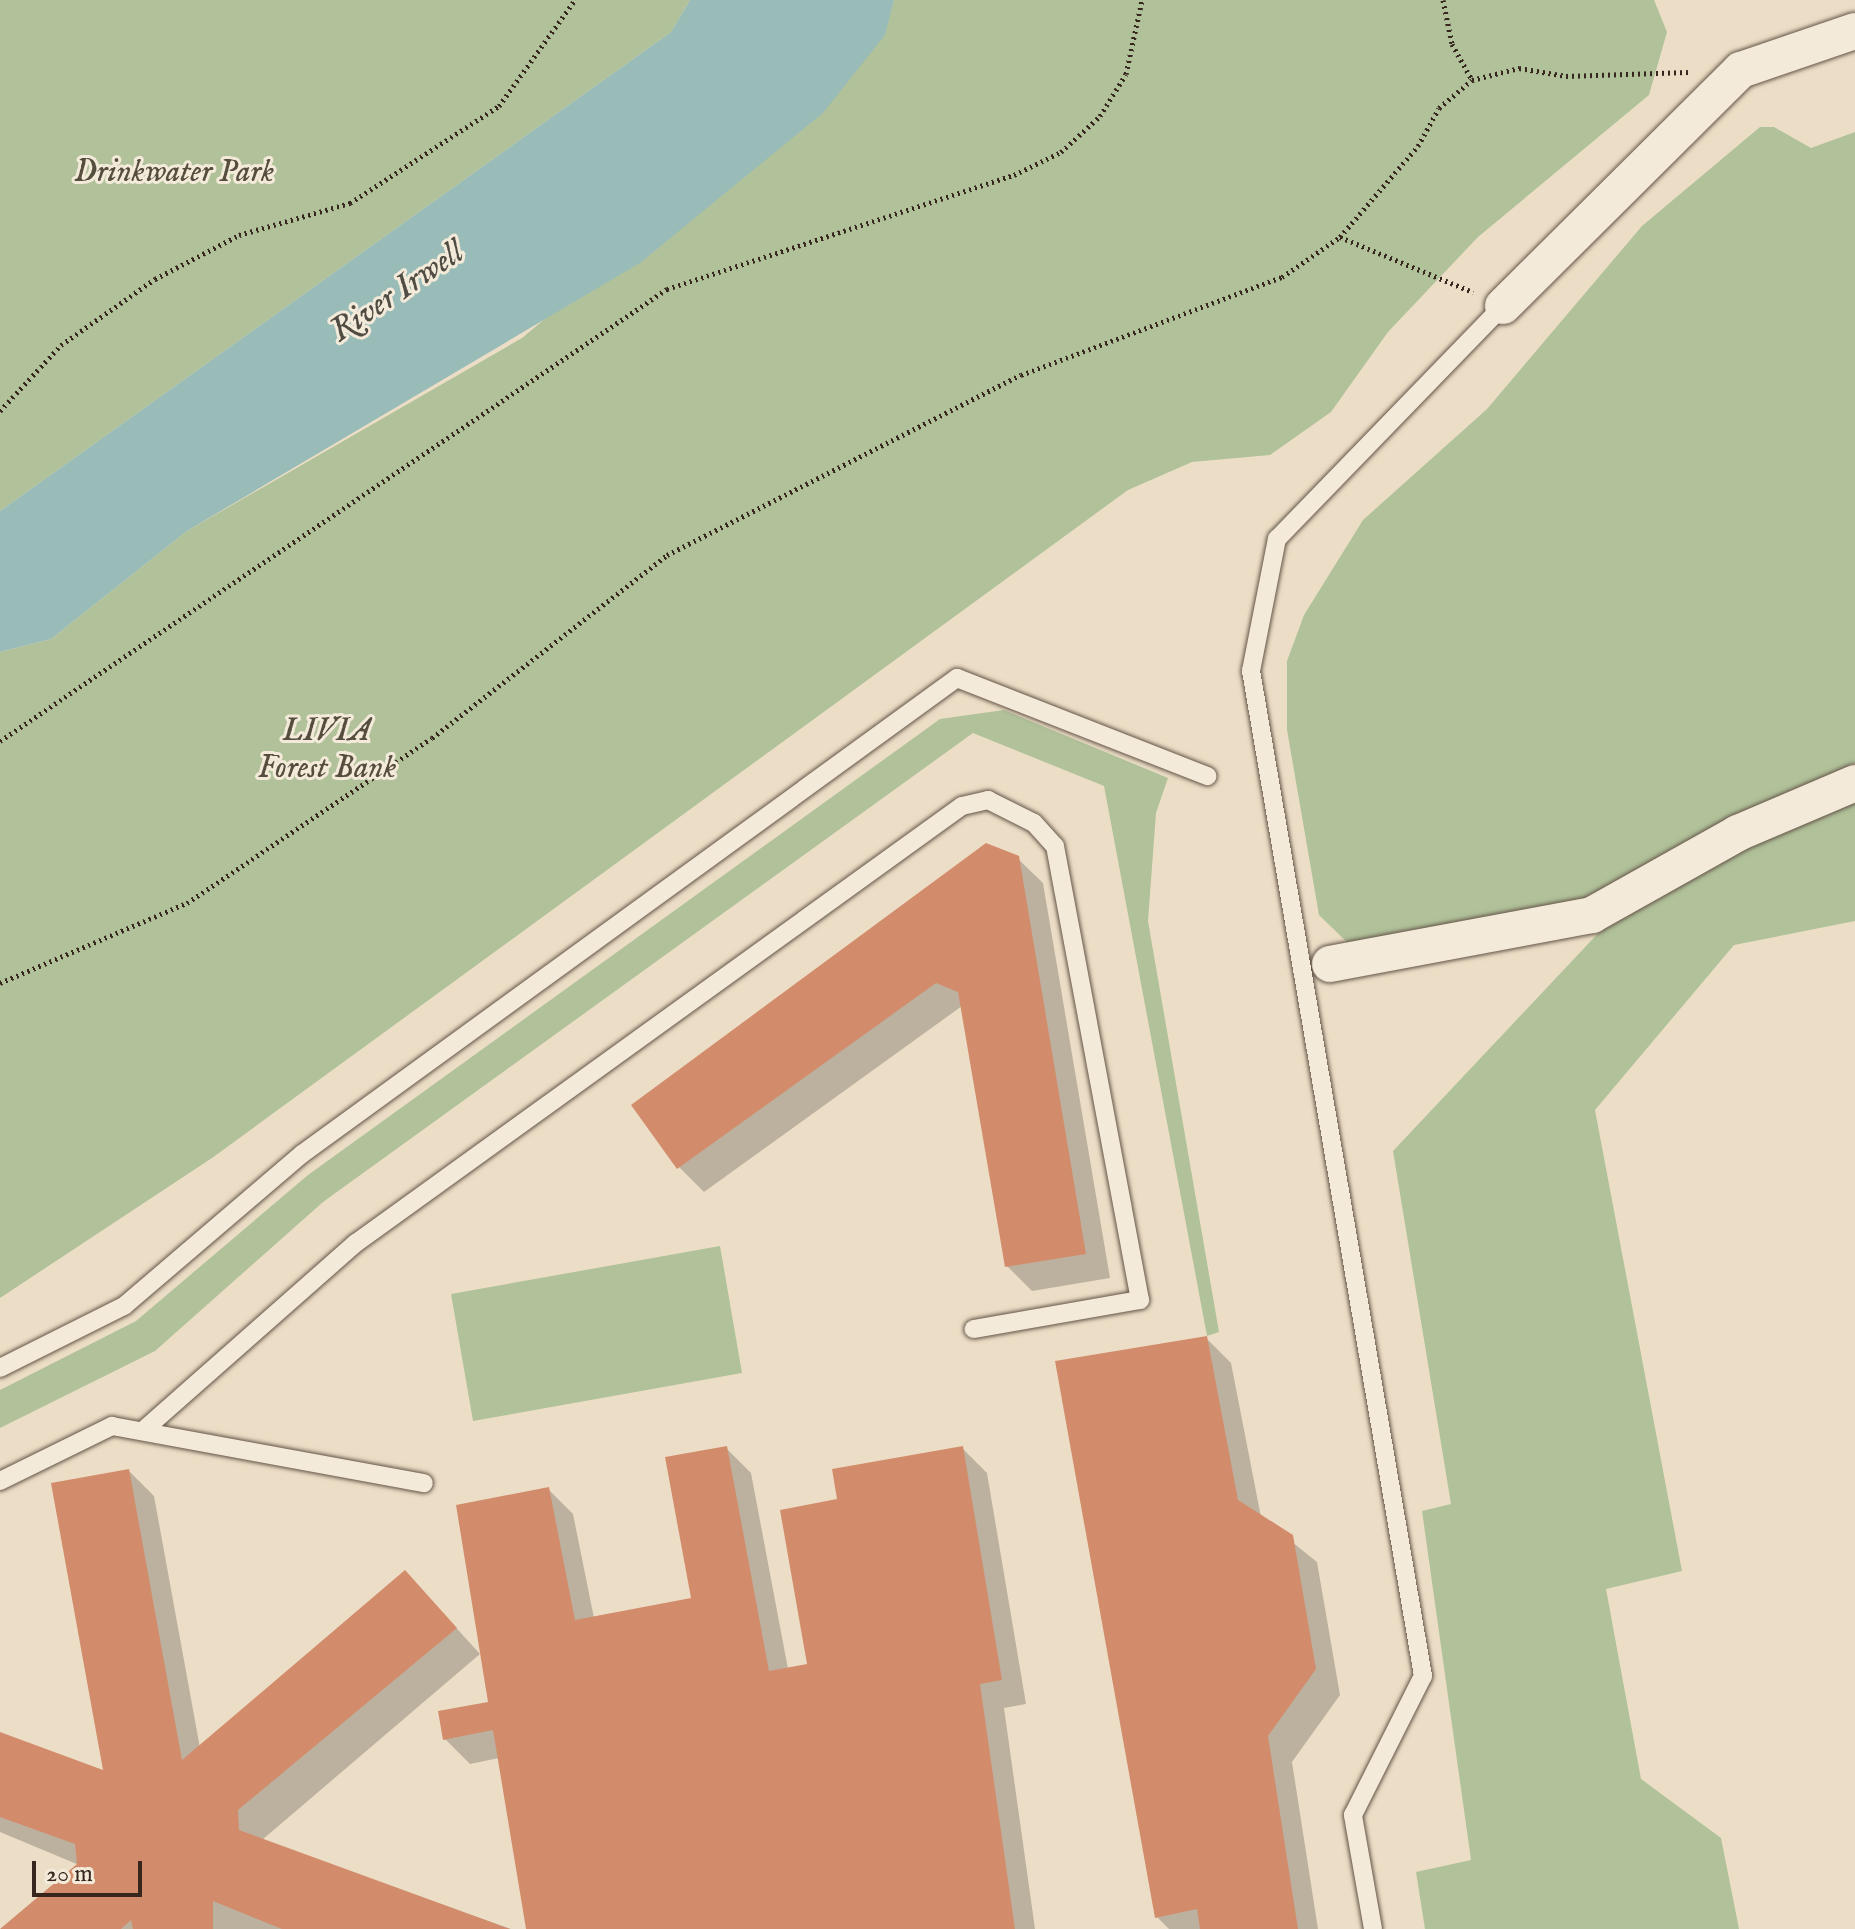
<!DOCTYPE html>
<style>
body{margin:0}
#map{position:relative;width:1855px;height:1929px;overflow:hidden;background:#ecdec6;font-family:"IM FELL English",serif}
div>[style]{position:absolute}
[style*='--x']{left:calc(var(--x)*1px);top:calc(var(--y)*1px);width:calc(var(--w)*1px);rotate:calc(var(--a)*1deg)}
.green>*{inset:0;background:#b1c29a}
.water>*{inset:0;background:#99bcb8}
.shadow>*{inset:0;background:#0003}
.building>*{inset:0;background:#d28c6c}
.path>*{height:5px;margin-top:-2.5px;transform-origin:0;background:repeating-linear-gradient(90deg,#36261e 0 2px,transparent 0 6px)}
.roads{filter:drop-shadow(0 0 2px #645448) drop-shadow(0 0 2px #645448)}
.service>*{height:18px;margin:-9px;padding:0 9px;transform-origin:9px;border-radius:9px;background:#f3eada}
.minor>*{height:36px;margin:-18px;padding:0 18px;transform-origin:18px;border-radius:18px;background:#f3eada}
span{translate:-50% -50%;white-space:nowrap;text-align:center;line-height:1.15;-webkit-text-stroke:6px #f3eada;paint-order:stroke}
.park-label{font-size:32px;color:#554d3d;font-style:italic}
.water-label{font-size:34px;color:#4f4c44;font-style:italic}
.scale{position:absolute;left:32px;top:1861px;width:110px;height:36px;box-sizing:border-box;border:4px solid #36261e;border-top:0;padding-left:10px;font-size:24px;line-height:28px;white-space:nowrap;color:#36261e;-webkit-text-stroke:6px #f3eada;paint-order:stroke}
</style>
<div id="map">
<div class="green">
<i style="clip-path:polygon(0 0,690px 0,671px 32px,0 511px)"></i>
<i style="clip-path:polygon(894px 0,1654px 0,1667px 32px,1649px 95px,1478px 237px,1388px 332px,1331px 412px,1270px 455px,1192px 462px,1128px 490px,212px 1158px,0 1298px,0 652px,51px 639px,187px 531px,522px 338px,884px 35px)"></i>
<i style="clip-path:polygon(1760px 127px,1774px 127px,1811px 148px,1855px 132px,1855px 763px,1592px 897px,1352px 947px,1319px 915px,1287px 730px,1287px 661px,1304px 615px,1363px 520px,1487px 409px,1642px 226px)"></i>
<i style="clip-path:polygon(1004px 710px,1168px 778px,1156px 813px,1148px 921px,1219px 1332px,1207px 1336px,1104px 786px,973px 733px,323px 1202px,155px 1351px,0 1428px,0 1390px,136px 1321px,308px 1175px,940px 719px)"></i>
<i style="clip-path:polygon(1855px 799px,1855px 921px,1734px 945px,1595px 1110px,1682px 1571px,1606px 1589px,1641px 1779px,1721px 1838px,1739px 1929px,1425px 1929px,1416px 1872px,1471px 1860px,1422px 1511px,1451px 1504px,1393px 1151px,1604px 927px,1739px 850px)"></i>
<i style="clip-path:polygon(720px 1246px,742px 1373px,473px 1421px,451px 1294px)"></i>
</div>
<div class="water">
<i style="clip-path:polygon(690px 0,894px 0,885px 35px,823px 113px,640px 263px,187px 531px,51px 639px,0 652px,0 511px,671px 32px)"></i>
</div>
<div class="shadow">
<i style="clip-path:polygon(1017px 858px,1043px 883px,1110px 1278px,1032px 1291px,1007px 1266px,962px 1006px,704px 1192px,679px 1167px)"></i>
<i style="clip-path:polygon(1206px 1338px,1231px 1363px,1261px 1517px,1317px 1562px,1340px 1695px,1292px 1762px,1318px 1929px,1169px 1929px,1157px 1917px)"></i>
<i style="clip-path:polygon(726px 1448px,751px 1473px,788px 1669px,809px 1666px,840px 1501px,962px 1448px,987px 1473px,1026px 1704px,1004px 1708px,1035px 1929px,528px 1929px,499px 1758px,470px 1764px,445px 1739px,490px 1703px,548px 1489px,573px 1514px,594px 1618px,693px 1600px)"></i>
<i style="clip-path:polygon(129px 1471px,154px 1496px,200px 1748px,429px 1598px,480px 1654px,262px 1840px,511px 1929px,1px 1929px,79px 1865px,0 1832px,0 1734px,106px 1774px)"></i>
</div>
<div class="building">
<i style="clip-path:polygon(986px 843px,1019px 856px,1086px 1254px,1005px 1267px,958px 992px,936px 983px,677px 1169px,631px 1105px)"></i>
<i style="clip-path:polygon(1207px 1336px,1238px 1500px,1293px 1535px,1316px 1669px,1268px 1736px,1298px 1929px,1200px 1929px,1197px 1909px,1155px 1918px,1055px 1361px)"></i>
<i style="clip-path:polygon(727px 1446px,769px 1671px,807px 1664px,780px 1510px,837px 1499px,832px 1469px,963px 1446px,1002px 1680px,980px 1684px,1015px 1929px,526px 1929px,493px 1730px,443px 1740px,438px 1711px,488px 1702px,456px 1505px,549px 1487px,575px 1620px,691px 1598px,665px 1457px)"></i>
<i style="clip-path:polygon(129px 1469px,182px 1760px,405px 1570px,457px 1628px,238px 1810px,239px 1830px,510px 1929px,282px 1929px,213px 1901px,213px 1929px,133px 1929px,131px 1920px,121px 1929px,0 1929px,77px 1864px,75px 1844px,0 1817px,0 1732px,103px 1770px,51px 1483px)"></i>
</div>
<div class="path">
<i style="--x:1443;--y:0;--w:45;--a:78.4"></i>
<i style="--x:1452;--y:44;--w:41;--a:60.9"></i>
<i style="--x:1340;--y:237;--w:144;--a:22.5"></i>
<i style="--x:0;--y:411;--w:90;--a:-47.3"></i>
<i style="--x:61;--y:345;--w:115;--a:-35.1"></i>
<i style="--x:155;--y:279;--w:95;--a:-27.6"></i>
<i style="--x:239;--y:235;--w:116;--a:-16.1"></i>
<i style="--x:350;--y:203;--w:178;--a:-33.1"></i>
<i style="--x:499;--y:106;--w:130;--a:-54.4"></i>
<i style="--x:0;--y:741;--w:806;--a:-34.12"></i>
<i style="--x:667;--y:289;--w:365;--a:-18.2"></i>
<i style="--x:1014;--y:175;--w:52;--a:-26.1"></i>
<i style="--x:1061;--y:152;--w:53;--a:-42.7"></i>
<i style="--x:1100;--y:116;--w:49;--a:-58.2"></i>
<i style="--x:1126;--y:74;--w:76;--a:-77.8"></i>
<i style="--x:0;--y:983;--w:203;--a:-23.2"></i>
<i style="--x:187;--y:903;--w:295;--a:-34"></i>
<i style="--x:432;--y:738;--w:298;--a:-37.9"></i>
<i style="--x:667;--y:555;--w:397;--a:-27"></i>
<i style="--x:1021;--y:375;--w:279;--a:-20.6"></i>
<i style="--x:1282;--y:277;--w:70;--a:-34.6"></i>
<i style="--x:1340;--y:237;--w:120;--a:-49.4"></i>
<i style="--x:1418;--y:146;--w:43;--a:-61.1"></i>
<i style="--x:1439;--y:108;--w:43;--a:-40.3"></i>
<i style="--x:1472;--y:80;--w:49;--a:-14.3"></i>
<i style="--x:1519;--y:68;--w:48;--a:9.7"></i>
<i style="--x:1566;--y:76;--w:122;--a:-1.9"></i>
</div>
<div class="roads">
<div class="service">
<i style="--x:0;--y:1368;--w:139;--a:-26.6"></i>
<i style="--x:124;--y:1306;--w:234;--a:-40.5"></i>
<i style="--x:302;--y:1154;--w:810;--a:-36.01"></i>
<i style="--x:957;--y:678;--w:269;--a:21.4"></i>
<i style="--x:146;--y:1428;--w:280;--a:-41.4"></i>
<i style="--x:356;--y:1243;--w:747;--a:-35.8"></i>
<i style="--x:962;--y:806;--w:27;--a:-13"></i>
<i style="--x:988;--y:800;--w:51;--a:26.6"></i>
<i style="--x:1034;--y:823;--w:31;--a:48"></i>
<i style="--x:1055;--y:846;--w:462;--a:79.4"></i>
<i style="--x:1140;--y:1300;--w:169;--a:170.1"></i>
<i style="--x:0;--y:1481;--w:125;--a:-26.2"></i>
<i style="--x:112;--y:1426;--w:317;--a:10.4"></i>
<i style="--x:1373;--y:1929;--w:116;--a:-100"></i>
<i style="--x:1353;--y:1815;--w:156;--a:-63.3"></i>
<i style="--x:1423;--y:1676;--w:1020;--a:-99.71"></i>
<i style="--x:1251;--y:671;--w:135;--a:-78.9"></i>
<i style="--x:1277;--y:539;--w:325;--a:-45.9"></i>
</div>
<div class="minor">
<i style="--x:1503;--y:306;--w:335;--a:-44.8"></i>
<i style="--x:1741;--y:70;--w:120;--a:-18.9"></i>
<i style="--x:1330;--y:964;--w:267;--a:-10.6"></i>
<i style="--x:1592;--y:915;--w:167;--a:-29.3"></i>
<i style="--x:1738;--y:833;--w:127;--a:-23.1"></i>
</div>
</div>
<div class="park-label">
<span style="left:174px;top:173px">Drinkwater Park</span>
<span style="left:327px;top:751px">LIVIA<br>Forest Bank</span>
</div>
<div class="water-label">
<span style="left:397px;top:292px;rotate:-34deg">River Irwell</span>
</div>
<div class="scale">20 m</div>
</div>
